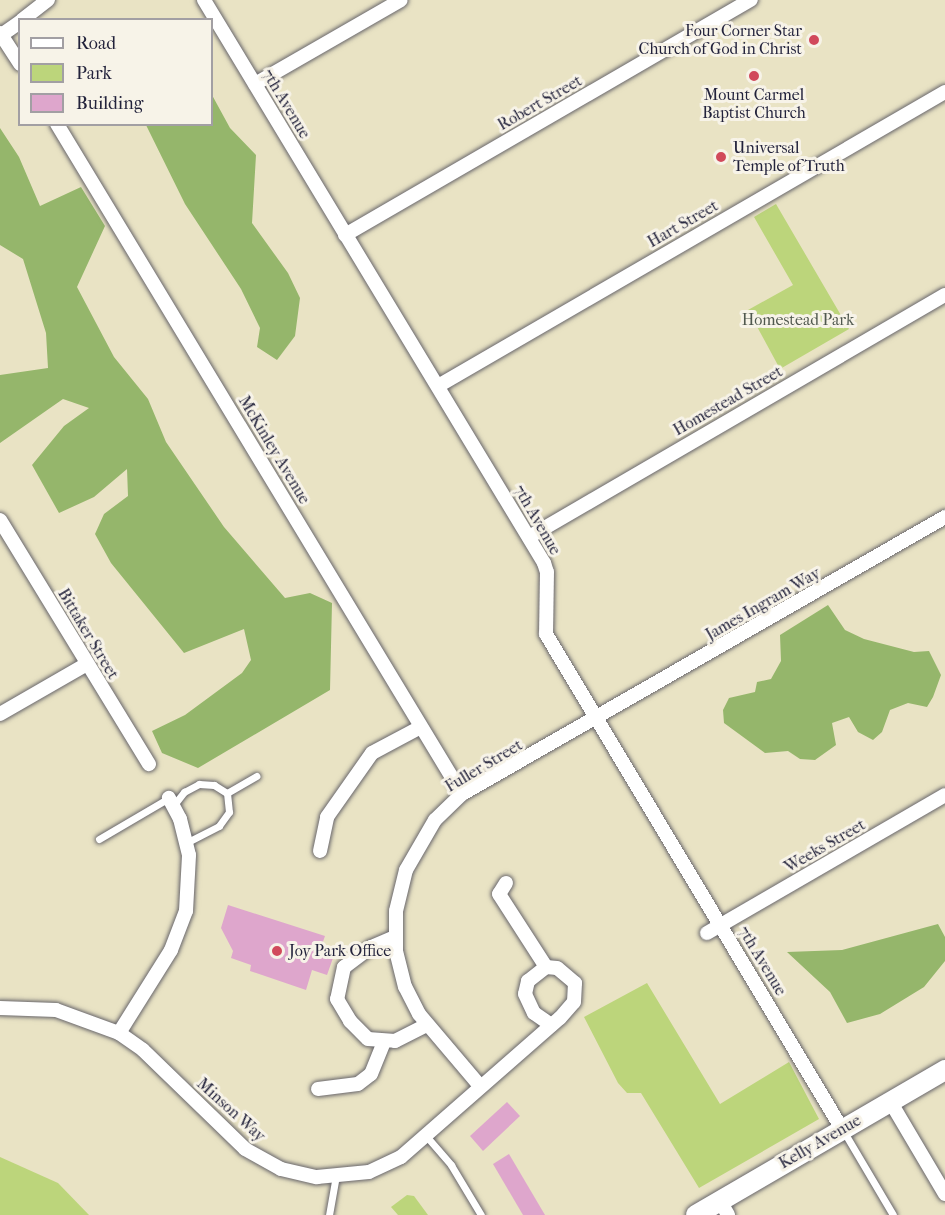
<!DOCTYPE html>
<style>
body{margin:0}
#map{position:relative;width:945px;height:1215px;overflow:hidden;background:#e9e3c4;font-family:"IM FELL French Canon",serif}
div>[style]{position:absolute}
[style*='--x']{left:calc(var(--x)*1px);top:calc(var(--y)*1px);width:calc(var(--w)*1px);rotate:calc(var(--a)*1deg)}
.green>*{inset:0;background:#bcd57b}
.forest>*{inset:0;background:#95b66b}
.building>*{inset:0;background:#dea6cc}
.roads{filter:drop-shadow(0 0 2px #68666b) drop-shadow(0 0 2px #68666b)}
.lane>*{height:7px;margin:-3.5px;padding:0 3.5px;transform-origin:3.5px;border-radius:3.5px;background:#fff}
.street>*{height:14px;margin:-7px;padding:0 7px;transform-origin:7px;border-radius:7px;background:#fff}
.secondary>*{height:20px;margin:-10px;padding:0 10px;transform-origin:10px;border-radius:10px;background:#fff}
.dots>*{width:16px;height:16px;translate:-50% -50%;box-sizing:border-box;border:3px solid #f7f3e8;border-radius:50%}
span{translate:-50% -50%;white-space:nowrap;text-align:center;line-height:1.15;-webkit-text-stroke:6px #f7f3e8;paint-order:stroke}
.poi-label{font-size:16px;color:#22223b}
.right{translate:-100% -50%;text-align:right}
.left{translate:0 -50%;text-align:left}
.street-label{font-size:16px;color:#22223b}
.park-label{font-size:16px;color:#50584e}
.legend{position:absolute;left:18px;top:18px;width:195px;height:108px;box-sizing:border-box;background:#f7f3e8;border:2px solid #a29fa3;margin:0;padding:8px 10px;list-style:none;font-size:18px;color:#22223b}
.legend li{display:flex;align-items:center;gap:12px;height:30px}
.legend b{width:30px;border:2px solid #a29fa3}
</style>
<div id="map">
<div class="green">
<i style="clip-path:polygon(776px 204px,849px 329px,780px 369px,748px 310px,793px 285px,754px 217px)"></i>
<i style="clip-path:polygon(647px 983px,720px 1104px,789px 1062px,819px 1119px,699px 1188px,641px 1093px,627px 1093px,618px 1083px,584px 1017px)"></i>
<i style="clip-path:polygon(0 1157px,58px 1183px,89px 1215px,0 1215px)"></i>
<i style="clip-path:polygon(407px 1195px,414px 1196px,428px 1215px,398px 1215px,391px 1207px)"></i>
</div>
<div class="forest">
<i style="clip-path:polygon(212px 95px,230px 128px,256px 155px,252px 223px,288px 273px,300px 298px,295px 336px,277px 360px,257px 347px,260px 328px,241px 289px,185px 204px,146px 125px,212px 124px)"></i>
<i style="clip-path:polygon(0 128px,19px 157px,40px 206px,81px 187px,105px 226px,77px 287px,114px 357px,148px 399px,166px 442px,224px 527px,285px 598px,310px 593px,332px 603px,330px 690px,198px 768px,162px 753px,152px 731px,185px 715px,242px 673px,251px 660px,244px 629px,184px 653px,111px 563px,95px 534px,104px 514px,128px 496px,127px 469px,94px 497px,59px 513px,32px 465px,64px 426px,89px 408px,63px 399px,0 443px,0 375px,48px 368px,46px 333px,23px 259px,0 245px)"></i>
<i style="clip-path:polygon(828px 605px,845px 630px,864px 639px,914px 652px,929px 651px,941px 675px,933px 697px,927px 707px,908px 703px,890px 710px,882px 732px,873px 740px,858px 732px,849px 717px,832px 723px,836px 745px,815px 760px,800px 759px,788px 751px,765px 753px,724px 723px,723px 710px,729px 698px,755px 692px,757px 682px,771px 679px,781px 661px,780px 635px)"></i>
<i style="clip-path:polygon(938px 924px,945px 937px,945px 961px,924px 987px,880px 1014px,847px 1023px,830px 992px,787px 952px,842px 950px)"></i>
</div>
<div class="building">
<i style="clip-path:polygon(228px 905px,325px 936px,319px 953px,333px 958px,327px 975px,312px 970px,306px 990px,250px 971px,251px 965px,231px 958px,233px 951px,221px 928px)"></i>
<i style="clip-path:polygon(507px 1102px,520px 1116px,483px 1151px,470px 1136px)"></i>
<i style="clip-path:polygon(509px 1154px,545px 1215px,523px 1215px,493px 1164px)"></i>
</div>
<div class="roads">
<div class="lane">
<i style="--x:227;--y:793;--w:34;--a:-30"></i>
<i style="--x:173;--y:806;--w:18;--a:-52"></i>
<i style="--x:184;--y:792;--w:17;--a:-28"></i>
<i style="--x:199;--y:784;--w:15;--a:4"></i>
<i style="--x:214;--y:785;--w:15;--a:32"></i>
<i style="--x:227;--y:793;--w:19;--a:84"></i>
<i style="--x:229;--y:812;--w:17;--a:126"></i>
<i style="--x:219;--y:826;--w:36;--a:153"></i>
<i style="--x:99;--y:839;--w:81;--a:-30.4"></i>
<i style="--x:844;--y:1132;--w:96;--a:59.4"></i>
<i style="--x:427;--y:1137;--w:37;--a:49"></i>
<i style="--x:451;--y:1165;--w:58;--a:59"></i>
<i style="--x:329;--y:1215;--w:39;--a:-80"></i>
</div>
<div class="street">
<i style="--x:204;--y:0;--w:658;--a:58.87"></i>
<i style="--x:544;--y:563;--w:9;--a:72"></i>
<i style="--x:547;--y:572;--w:62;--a:90.9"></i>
<i style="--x:546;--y:634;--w:577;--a:59.12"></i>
<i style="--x:22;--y:20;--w:33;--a:-38"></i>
<i style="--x:0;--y:33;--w:37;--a:57"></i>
<i style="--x:0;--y:36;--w:24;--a:-35"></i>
<i style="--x:255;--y:84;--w:168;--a:-29.9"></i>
<i style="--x:57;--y:124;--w:783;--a:58.85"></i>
<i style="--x:345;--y:235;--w:469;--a:-30.1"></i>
<i style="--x:438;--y:386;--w:586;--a:-30.11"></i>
<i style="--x:0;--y:520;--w:286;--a:58.6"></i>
<i style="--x:529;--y:537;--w:481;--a:-30.2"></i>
<i style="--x:0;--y:714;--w:100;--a:-29.9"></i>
<i style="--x:320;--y:851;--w:35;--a:-78"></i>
<i style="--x:327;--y:817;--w:78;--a:-54.9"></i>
<i style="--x:372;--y:753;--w:55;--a:-28"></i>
<i style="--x:506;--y:883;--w:13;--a:122"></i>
<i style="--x:499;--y:894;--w:87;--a:57.2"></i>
<i style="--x:707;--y:933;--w:275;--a:-30.1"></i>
<i style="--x:395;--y:937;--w:26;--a:157"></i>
<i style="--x:371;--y:947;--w:34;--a:143"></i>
<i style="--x:344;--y:967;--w:33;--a:102"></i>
<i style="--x:337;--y:999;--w:26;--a:59"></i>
<i style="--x:350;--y:1021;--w:25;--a:45"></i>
<i style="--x:368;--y:1039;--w:27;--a:4"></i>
<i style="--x:395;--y:1041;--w:36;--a:-27"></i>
<i style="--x:0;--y:1008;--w:56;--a:2"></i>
<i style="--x:56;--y:1010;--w:67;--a:20.1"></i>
<i style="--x:119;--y:1033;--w:29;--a:35"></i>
<i style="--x:143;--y:1050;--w:142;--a:44.1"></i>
<i style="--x:245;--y:1149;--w:41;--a:29.1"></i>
<i style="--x:281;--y:1169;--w:37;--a:13"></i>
<i style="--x:317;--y:1177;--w:52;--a:-5.5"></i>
<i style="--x:369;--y:1172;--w:35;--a:-25"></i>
<i style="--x:401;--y:1157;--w:211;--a:-41.2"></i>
<i style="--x:560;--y:1018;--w:21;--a:-49"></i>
<i style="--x:574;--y:1002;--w:19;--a:-87"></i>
<i style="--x:575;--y:983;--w:23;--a:-140"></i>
<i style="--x:557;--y:968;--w:11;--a:-175"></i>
<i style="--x:546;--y:967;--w:23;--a:142"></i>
<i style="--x:528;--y:981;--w:13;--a:103"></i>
<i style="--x:525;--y:994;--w:21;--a:65"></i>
<i style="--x:534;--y:1013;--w:21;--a:35"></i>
<i style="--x:119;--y:1033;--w:98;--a:-57.9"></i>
<i style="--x:171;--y:950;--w:42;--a:-69"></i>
<i style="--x:186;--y:911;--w:56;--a:-86.9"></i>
<i style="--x:189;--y:855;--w:37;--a:-104"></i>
<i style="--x:180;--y:819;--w:24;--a:-118"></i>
<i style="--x:480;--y:1086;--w:94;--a:-130.3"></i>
<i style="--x:419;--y:1014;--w:30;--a:-117"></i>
<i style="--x:405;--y:987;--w:37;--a:-104"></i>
<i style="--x:396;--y:951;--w:40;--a:-90"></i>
<i style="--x:396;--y:911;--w:42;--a:-76.3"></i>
<i style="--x:406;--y:870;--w:58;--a:-59.9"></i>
<i style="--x:435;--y:820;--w:37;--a:-44"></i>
<i style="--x:462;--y:794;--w:557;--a:-29.83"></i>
<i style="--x:318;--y:1089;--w:40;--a:-7.1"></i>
<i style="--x:358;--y:1084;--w:16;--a:-38"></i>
<i style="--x:371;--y:1074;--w:35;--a:-68"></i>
<i style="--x:890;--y:1101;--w:108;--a:59.4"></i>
<i style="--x:720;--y:1201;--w:16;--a:60"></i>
</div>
<div class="secondary">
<i style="--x:696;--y:1215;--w:288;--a:-30.2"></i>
</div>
</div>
<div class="dots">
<i style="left:814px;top:40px;background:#d1495b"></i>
<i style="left:754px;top:76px;background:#d1495b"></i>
<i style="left:721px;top:157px;background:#d1495b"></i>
<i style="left:277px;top:951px;background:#d1495b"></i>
</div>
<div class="poi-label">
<span class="right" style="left:802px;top:40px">Four Corner Star<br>Church of God in Christ</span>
<span style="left:754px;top:104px">Mount Carmel<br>Baptist Church</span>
<span class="left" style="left:733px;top:157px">Universal<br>Temple of Truth</span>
<span class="left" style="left:289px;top:951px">Joy Park Office</span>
</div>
<div class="street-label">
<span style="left:540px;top:103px;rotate:-30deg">Robert Street</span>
<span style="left:286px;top:104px;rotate:59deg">7th Avenue</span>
<span style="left:683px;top:224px;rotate:-30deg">Hart Street</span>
<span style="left:728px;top:401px;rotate:-30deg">Homestead Street</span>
<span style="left:274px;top:450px;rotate:59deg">McKinley Avenue</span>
<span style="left:537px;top:520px;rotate:60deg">7th Avenue</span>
<span style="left:763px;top:604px;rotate:-30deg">James Ingram Way</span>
<span style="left:88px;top:634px;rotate:59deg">Bittaker Street</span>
<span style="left:484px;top:766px;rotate:-31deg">Fuller Street</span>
<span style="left:825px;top:846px;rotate:-30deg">Weeks Street</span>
<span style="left:762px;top:961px;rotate:59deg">7th Avenue</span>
<span style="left:231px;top:1110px;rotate:42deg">Minson Way</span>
<span style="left:820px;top:1142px;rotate:-30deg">Kelly Avenue</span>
</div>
<div class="park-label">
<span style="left:798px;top:320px">Homestead Park</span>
</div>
<ul class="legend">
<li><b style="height:8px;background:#fff"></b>Road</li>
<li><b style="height:16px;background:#bcd57b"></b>Park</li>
<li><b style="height:16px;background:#dea6cc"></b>Building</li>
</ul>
</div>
